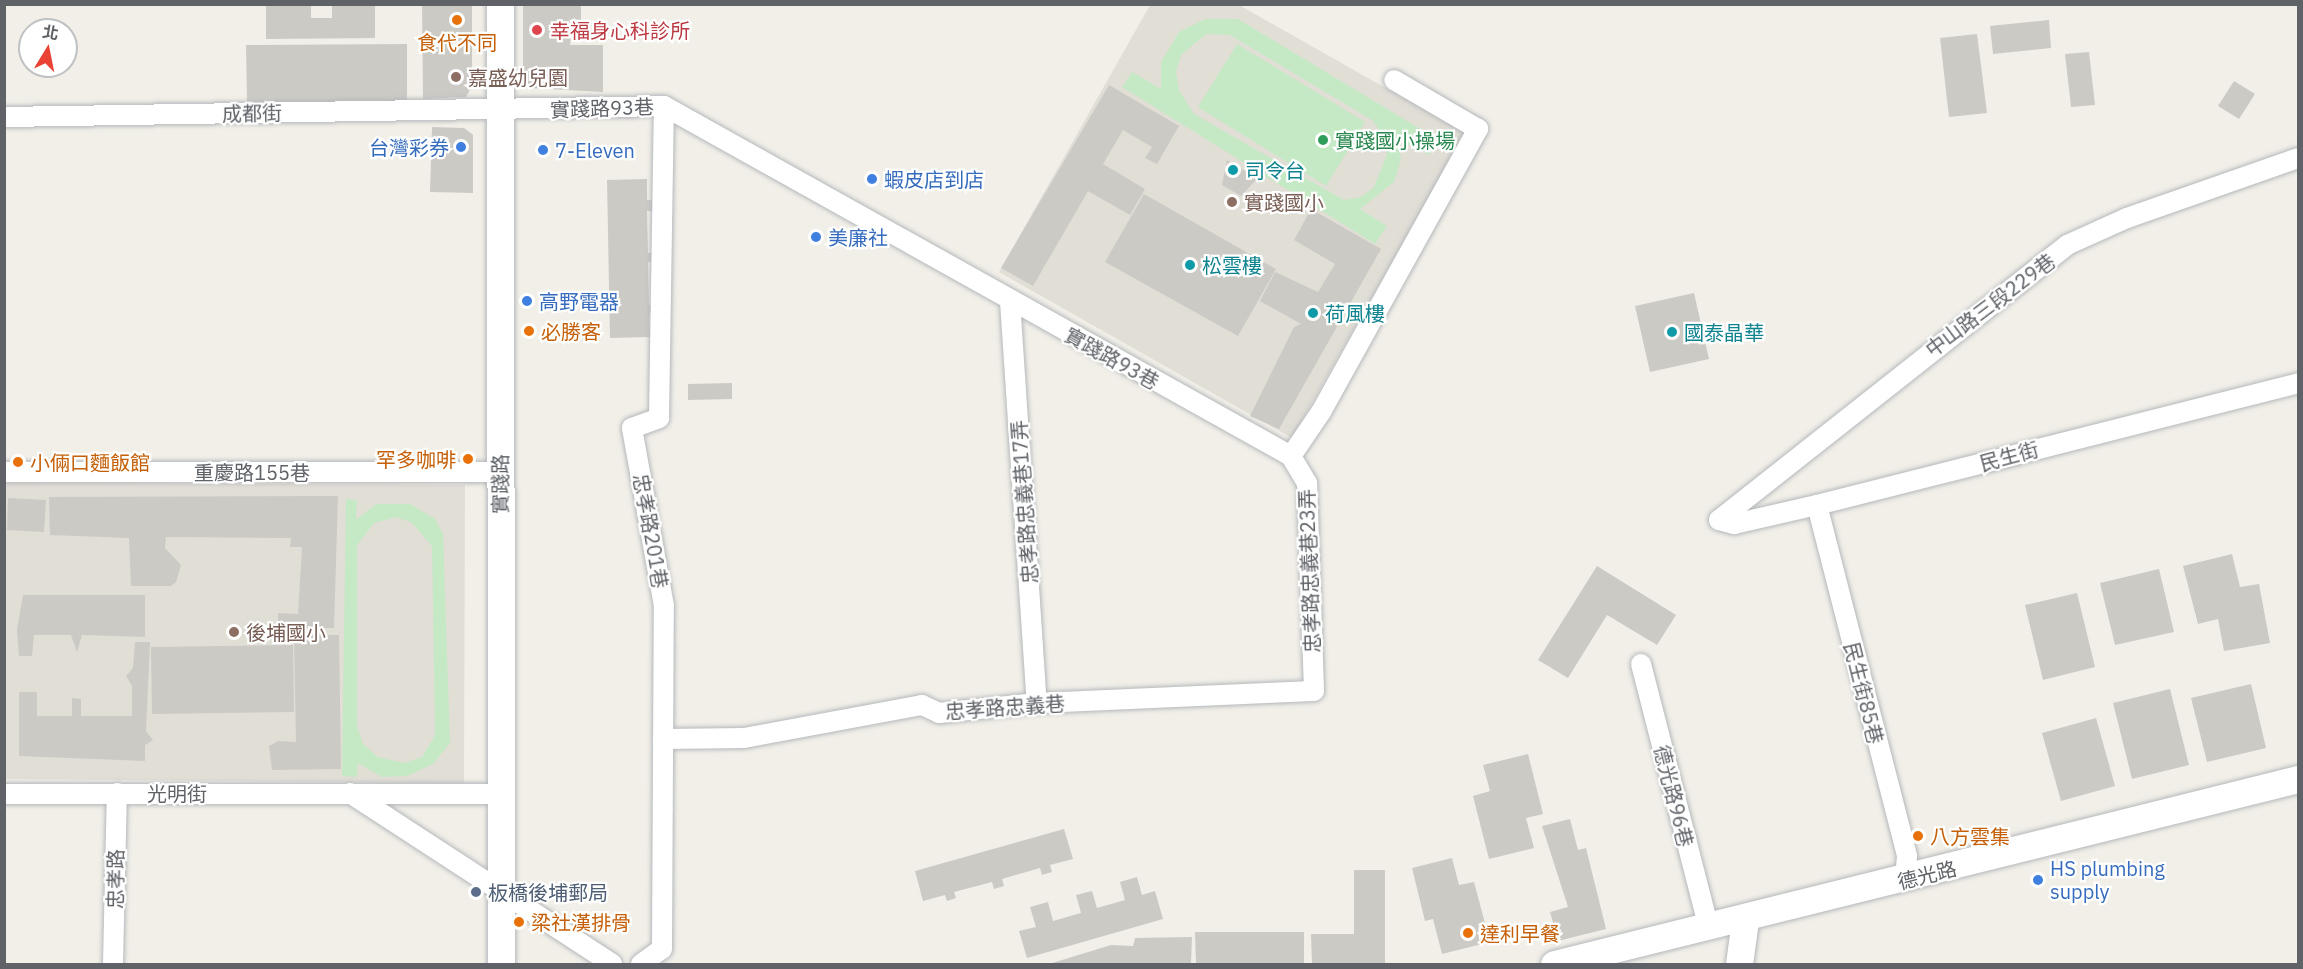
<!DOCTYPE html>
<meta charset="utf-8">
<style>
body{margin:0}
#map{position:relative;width:2303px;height:969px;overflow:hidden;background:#f1efe8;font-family:"IBM Plex Sans","Noto Sans TC",sans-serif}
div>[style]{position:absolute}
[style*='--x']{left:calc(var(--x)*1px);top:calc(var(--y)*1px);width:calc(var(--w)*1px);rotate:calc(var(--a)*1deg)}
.education>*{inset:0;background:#e1ded6}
.green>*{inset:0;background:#c5e8c5}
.building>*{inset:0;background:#cccac5}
.roads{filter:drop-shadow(0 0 2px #b5b8bc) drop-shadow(0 0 2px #b5b8bc)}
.street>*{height:20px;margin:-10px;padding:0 10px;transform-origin:10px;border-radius:10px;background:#fff}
.secondary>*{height:27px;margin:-13.5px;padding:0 13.5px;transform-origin:13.5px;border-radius:13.5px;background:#fff}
.dots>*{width:16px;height:16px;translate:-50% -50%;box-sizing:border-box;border:3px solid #fff;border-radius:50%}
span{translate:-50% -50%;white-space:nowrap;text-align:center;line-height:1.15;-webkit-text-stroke:4.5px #fff;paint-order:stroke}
.health-label{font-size:20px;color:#be3a42}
.left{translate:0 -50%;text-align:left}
.food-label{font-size:20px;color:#c56008}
.right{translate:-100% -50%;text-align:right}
.education-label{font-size:20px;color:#785e54}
.street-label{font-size:20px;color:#5f6368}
.leisure-label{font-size:20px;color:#27864d}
.shop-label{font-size:20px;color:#366cbe}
.culture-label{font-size:20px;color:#0d838f}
.service-label{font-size:20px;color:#4e5e75}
.frame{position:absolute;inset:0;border:6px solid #5f6368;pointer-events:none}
.north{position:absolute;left:18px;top:18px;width:60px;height:60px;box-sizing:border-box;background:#fff;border:2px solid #bfc1c3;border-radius:50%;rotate:10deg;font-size:16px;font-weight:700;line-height:24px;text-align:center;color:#5f6368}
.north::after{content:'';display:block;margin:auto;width:21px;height:27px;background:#ea4335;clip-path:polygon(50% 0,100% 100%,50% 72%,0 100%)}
</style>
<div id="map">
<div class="education">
<i style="clip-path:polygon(1150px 5px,1239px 5px,1465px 133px,1292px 438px,999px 272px)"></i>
<i style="clip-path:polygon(5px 483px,465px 485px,464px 783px,5px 779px)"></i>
</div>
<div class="green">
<i style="clip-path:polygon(evenodd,1205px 19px,1238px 19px,1437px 139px,1429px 155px,1398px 139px,1401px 159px,1394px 182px,1360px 209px,1387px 226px,1375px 244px,1122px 87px,1132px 72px,1161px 89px,1161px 62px,1179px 32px,1205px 19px,1206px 34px,1230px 35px,1372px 120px,1385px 138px,1387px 155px,1374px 187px,1361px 197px,1344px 200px,1194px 114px,1179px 90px,1176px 72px,1181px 55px,1206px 34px)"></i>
<i style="clip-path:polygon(1237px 44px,1365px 122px,1326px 186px,1198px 107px)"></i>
<i style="clip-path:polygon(evenodd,346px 499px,357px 500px,356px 520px,376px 504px,410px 504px,435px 519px,443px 534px,450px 743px,433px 764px,407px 776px,382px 777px,358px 763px,357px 777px,342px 776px,346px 499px,396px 517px,411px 522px,432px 546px,435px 735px,422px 757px,405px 763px,378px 757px,363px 744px,357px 726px,357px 545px,374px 523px,396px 517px)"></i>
</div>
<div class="building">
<i style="clip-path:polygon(332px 4px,375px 4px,375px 38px,266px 39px,266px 5px,311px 5px,311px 18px,332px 18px)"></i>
<i style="clip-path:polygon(422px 4px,472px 4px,472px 86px,466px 97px,423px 99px)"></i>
<i style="clip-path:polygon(523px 4px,581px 4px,581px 37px,571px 37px,570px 45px,603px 45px,603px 92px,529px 88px,523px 79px)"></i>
<i style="clip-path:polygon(2049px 20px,2051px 48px,1993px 54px,1990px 26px)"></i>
<i style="clip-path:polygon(1977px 34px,1987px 113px,1949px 117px,1940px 38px)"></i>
<i style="clip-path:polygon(407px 44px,407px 102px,247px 103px,246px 45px)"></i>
<i style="clip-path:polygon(2089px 52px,2095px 105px,2071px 107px,2065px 54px)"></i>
<i style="clip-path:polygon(2234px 81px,2255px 94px,2239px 119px,2218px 106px)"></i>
<i style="clip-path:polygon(1109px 85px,1179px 126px,1157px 164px,1145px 158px,1152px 147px,1123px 130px,1103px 164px,1145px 189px,1130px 215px,1088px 191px,1033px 286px,1001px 268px)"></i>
<i style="clip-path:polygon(432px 127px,464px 128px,473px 135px,473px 193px,430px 192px)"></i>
<i style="clip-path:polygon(1227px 160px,1257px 179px,1241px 196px,1222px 185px)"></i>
<i style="clip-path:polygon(647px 179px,647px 200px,655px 200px,656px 211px,647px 211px,648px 253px,656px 253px,657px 262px,648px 262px,649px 305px,656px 304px,656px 313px,649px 313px,650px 337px,610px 338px,607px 180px)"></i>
<i style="clip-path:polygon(1144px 194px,1276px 269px,1238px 336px,1105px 262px)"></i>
<i style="clip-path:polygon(1311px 209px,1381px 249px,1279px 429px,1250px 416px,1294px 327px,1301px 324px,1260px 301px,1275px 272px,1318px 292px,1335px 264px,1294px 240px)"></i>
<i style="clip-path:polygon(1694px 293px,1709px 359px,1650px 372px,1635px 306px)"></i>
<i style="clip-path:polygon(732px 383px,732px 399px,688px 400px,688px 384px)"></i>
<i style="clip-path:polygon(338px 496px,334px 628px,278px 629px,278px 613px,298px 614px,302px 547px,290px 547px,291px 538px,166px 537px,165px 548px,181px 565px,176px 582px,171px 586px,131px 586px,129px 538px,50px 535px,49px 497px)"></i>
<i style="clip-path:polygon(8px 498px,46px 500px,44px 532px,7px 530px)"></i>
<i style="clip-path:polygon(2232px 554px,2240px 587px,2259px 584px,2270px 643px,2224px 651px,2218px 619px,2198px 624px,2183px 566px)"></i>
<i style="clip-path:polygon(1597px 566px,1676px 615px,1657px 645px,1607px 615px,1568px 678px,1538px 660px)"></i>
<i style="clip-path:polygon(2159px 569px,2174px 632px,2115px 645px,2100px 583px)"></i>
<i style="clip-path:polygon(2077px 593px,2095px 667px,2043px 680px,2025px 605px)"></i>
<i style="clip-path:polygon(23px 595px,145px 595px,145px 637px,82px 635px,77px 652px,71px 635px,34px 635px,32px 656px,19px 656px,17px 630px)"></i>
<i style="clip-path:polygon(294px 635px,339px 635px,341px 769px,272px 770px,269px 746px,278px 741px,296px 742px)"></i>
<i style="clip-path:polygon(135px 642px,150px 642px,146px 731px,153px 740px,145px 745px,145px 761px,19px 756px,19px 692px,37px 692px,37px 716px,72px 716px,72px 698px,81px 699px,81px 716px,132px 716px,132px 686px,126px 676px,133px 668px)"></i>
<i style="clip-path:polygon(293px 645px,294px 712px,152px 714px,151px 647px)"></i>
<i style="clip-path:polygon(2251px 684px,2266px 748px,2207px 762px,2191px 698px)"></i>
<i style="clip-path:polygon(2170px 689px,2189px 765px,2132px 779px,2113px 703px)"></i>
<i style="clip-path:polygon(2096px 718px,2115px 786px,2061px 801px,2042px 733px)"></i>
<i style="clip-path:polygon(1528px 754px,1543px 814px,1526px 818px,1534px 848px,1489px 859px,1473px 796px,1490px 791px,1483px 765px)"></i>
<i style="clip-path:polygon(1570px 819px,1578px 850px,1586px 848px,1606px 929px,1558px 941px,1550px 912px,1568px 907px,1542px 826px)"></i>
<i style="clip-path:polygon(1064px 829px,1073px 859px,1050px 865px,1052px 872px,1042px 875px,1040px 868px,1002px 879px,1004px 886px,994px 889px,992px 882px,954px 892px,956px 898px,947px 901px,945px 895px,923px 901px,915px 871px)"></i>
<i style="clip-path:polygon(1452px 858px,1459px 885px,1474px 882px,1490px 942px,1442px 954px,1433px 919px,1425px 921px,1412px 868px)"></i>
<i style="clip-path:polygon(1354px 870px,1385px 870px,1385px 964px,1312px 964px,1311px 934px,1354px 934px)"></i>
<i style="clip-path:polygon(1137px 877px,1142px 895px,1155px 891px,1163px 919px,1027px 958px,1019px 931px,1036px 927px,1030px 907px,1048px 902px,1053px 921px,1081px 913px,1076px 895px,1092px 891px,1097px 908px,1125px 900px,1120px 882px)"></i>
<i style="clip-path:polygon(1195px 932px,1304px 932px,1304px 964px,1196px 964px)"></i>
<i style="clip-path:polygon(1192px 937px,1191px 964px,1049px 964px,1111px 945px,1133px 946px,1135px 938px)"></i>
</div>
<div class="roads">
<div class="street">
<i style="--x:4;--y:117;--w:660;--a:-0.95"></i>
<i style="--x:664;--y:106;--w:718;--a:29.17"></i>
<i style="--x:1291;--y:456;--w:53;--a:-55.7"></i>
<i style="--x:1321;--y:412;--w:324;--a:-61"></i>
<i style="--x:1478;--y:129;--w:97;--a:-149.7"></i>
<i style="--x:1010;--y:301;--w:403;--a:86.2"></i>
<i style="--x:4;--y:472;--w:496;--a:0"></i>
<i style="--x:1817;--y:505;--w:362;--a:75.6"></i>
<i style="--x:1907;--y:856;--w:25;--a:95"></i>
<i style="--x:1719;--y:520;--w:444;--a:-38.3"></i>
<i style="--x:2067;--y:245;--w:66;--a:-24.2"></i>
<i style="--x:2127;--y:218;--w:181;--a:-19.3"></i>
<i style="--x:1719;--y:520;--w:16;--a:15"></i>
<i style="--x:1734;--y:524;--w:85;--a:-12.9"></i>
<i style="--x:1817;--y:505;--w:496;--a:-14.2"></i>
<i style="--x:1641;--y:664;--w:273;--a:75.6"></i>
<i style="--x:663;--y:739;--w:81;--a:-0.7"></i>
<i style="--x:744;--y:738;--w:181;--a:-10.5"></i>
<i style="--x:922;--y:705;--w:19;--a:25"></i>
<i style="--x:939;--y:713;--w:99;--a:-5.8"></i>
<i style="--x:1037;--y:703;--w:277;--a:-2.5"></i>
<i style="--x:1314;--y:691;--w:208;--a:-91.9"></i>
<i style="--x:1307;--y:483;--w:31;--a:-121"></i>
<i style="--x:350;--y:793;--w:313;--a:33.1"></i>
<i style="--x:4;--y:794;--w:496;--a:0"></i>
<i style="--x:113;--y:964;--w:171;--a:-88.7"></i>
<i style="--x:641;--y:964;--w:26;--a:-36"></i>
<i style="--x:662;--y:949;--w:343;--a:-89.7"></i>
<i style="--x:664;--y:606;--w:181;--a:-100.2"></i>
<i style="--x:632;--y:428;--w:29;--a:-20"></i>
<i style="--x:659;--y:418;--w:312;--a:-89.1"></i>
</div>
<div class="secondary">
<i style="--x:500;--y:4;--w:960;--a:89.94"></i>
<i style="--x:1554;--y:964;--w:767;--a:-13.96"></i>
<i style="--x:1739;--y:964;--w:44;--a:-82.2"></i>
</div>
</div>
<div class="dots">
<i style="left:457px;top:20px;background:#e8710a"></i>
<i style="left:537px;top:30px;background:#e0444e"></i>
<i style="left:456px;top:77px;background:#8d6e63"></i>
<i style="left:1323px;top:140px;background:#2e9e5b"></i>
<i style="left:461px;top:147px;background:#3f7fe0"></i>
<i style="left:543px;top:150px;background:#3f7fe0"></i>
<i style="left:1233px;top:170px;background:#0f9aa8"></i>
<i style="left:872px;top:179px;background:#3f7fe0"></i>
<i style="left:1232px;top:202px;background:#8d6e63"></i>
<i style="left:816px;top:237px;background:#3f7fe0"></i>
<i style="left:1190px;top:265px;background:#0f9aa8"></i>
<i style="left:527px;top:301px;background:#3f7fe0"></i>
<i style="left:1313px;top:313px;background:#0f9aa8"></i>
<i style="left:529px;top:331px;background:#e8710a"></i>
<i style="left:1672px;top:332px;background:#0f9aa8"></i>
<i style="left:468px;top:459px;background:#e8710a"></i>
<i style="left:18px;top:462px;background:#e8710a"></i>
<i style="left:234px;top:632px;background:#8d6e63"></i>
<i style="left:1918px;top:836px;background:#e8710a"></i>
<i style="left:2038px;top:880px;background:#3f7fe0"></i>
<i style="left:476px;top:892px;background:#5c6f8a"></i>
<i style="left:519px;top:922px;background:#e8710a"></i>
<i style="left:1468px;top:933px;background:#e8710a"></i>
</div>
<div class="health-label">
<span class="left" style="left:550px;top:30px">幸福身心科診所</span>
</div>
<div class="food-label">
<span style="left:457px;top:42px">食代不同</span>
<span class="left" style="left:541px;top:331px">必勝客</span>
<span class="right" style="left:456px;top:459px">罕多咖啡</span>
<span class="left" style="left:30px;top:462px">小倆口麵飯館</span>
<span class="left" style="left:1930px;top:836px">八方雲集</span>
<span class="left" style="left:531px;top:922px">梁社漢排骨</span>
<span class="left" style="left:1480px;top:933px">達利早餐</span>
</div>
<div class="education-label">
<span class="left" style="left:468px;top:77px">嘉盛幼兒園</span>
<span class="left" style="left:1244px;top:202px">實踐國小</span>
<span class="left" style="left:246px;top:632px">後埔國小</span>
</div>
<div class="street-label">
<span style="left:602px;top:108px;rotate:-2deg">實踐路93巷</span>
<span style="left:252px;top:113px;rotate:-1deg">成都街</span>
<span style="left:1990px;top:305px;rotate:-37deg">中山路三段229巷</span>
<span style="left:1112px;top:358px;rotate:29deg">實踐路93巷</span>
<span style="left:2009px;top:456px;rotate:-15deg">民生街</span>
<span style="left:252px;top:472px">重慶路155巷</span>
<span style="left:500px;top:484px;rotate:-90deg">實踐路</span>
<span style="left:1024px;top:502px;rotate:-94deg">忠孝路忠義巷17弄</span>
<span style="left:651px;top:531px;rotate:80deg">忠孝路201巷</span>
<span style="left:1309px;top:571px;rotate:-92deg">忠孝路忠義巷23弄</span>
<span style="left:1864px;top:693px;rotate:76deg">民生街85巷</span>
<span style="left:1005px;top:707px;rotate:-4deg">忠孝路忠義巷</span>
<span style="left:177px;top:793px">光明街</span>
<span style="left:1674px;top:796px;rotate:76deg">德光路96巷</span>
<span style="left:1927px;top:875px;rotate:-14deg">德光路</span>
<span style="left:115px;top:879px;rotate:-89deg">忠孝路</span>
</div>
<div class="leisure-label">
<span class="left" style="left:1335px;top:140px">實踐國小操場</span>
</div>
<div class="shop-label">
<span class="right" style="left:449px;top:147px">台灣彩券</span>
<span class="left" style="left:555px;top:150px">7-Eleven</span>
<span class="left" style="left:884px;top:179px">蝦皮店到店</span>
<span class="left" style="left:828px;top:237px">美廉社</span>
<span class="left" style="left:539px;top:301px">高野電器</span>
<span class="left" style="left:2050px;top:880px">HS plumbing<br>supply</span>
</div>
<div class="culture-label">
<span class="left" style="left:1245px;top:170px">司令台</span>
<span class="left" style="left:1202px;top:265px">松雲樓</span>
<span class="left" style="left:1325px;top:313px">荷風樓</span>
<span class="left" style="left:1684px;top:332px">國泰晶華</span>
</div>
<div class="service-label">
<span class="left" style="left:488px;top:892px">板橋後埔郵局</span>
</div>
<div class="frame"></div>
<div class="north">北</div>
</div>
